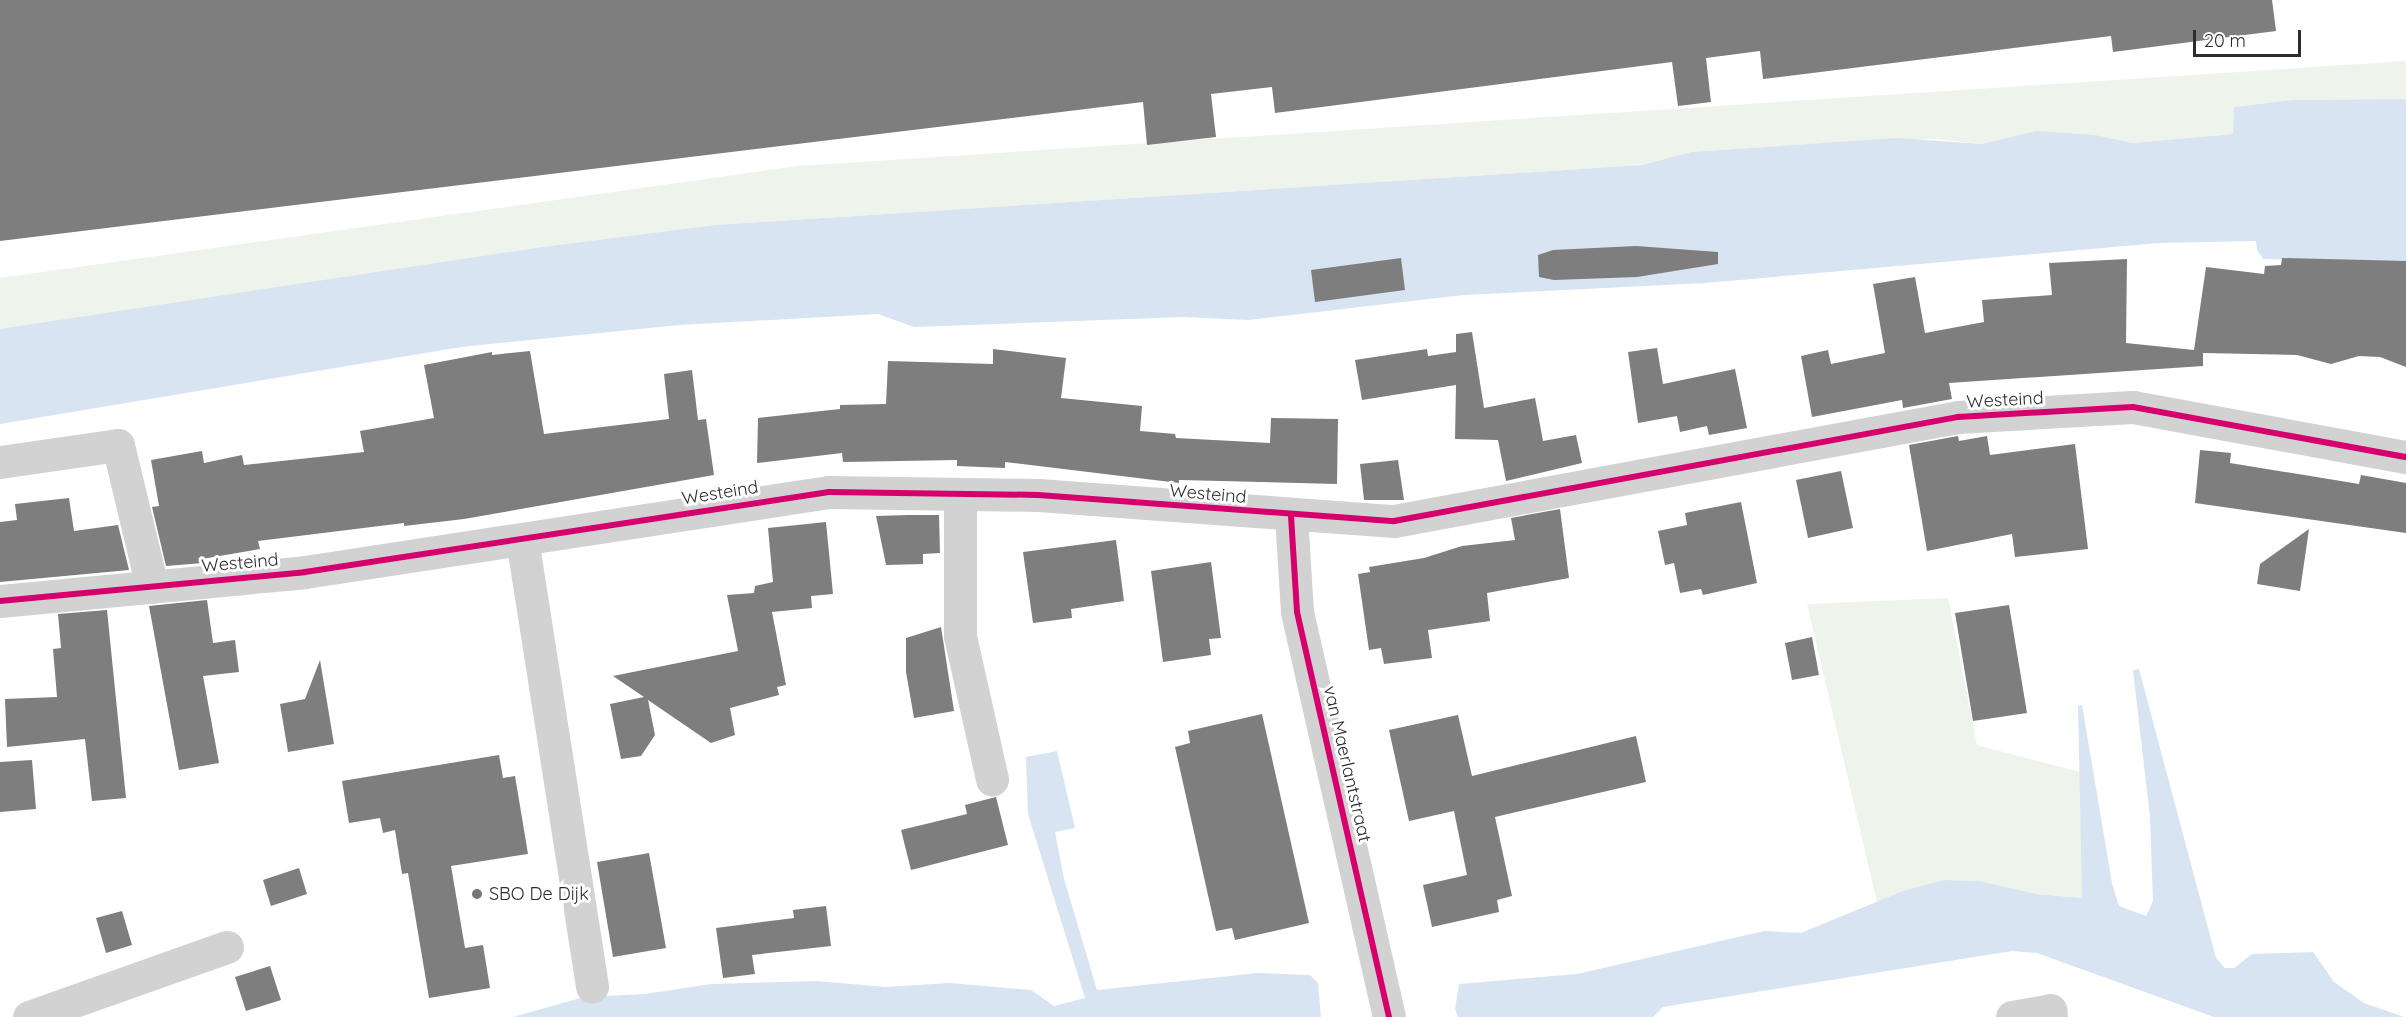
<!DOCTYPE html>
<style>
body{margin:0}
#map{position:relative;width:2406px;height:1017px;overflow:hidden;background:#fff;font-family:Quicksand,sans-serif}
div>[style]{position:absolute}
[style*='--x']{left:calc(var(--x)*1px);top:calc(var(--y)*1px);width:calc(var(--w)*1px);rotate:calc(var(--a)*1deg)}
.green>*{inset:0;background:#eef4eb}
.water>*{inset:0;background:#d8e4f1}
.building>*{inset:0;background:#7e7e7e}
.minor>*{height:33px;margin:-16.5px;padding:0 16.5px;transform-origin:16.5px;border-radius:16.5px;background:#d2d2d2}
.cycleway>*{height:6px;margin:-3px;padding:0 3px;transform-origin:3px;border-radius:3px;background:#d6006c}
.dots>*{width:16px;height:16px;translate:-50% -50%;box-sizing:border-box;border:3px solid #fff;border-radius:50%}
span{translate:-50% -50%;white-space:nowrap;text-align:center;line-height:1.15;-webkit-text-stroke:6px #fff;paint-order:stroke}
.street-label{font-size:18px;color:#2d2d2d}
.poi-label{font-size:18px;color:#2d2d2d}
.left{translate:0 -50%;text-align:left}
.scale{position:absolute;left:2193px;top:30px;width:108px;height:27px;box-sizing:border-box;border:3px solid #2d2d2d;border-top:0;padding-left:8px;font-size:18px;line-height:21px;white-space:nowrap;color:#2d2d2d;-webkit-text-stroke:4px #fff;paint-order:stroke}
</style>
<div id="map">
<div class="green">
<i style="clip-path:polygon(2406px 61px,2406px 99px,2292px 100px,2234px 107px,2233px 134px,2132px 143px,2036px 131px,1981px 144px,1934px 139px,1810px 144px,1691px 152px,1642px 165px,715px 225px,542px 247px,0 332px,0 278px,798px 166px)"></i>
<i style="clip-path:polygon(1948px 598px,1977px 745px,2080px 772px,2082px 898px,2036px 894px,1980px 881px,1944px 880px,1877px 902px,1807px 604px)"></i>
</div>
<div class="water">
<i style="clip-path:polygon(2406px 99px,2406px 262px,2263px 259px,2257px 250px,2256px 241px,2158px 243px,1705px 283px,1463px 295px,1248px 320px,1183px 317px,914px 327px,878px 314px,679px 325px,461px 347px,0 424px,0 329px,542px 247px,715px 225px,1642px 165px,1691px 152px,1897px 138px,1981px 144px,2036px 131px,2095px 135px,2132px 143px,2233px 134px,2234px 107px,2292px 100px)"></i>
<i style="clip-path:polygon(2139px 669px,2216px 958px,2225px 968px,2234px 968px,2252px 954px,2313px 952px,2334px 982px,2364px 1003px,2404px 1017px,2214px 1017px,2037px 953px,2012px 951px,1681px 1004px,1663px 1007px,1653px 1017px,1458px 1017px,1455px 1009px,1459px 984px,1577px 974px,1764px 931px,1801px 933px,1903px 891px,1944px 880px,1980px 881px,2036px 894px,2082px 898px,2078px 706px,2082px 705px,2112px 883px,2119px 906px,2146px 916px,2153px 901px,2150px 817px,2133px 670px)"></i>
<i style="clip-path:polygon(1057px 751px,1075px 828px,1055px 832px,1064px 879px,1097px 990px,1258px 973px,1310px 975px,1318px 983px,1321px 1017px,513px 1017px,584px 997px,645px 994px,711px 984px,817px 981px,885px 987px,950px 983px,1031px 990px,1054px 1006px,1085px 998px,1028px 814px,1026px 757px)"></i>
</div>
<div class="building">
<i style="clip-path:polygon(0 0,2272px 0,2276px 31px,2113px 52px,2111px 36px,1763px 79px,1760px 51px,1706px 58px,1711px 102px,1678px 106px,1672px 62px,1275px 113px,1272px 87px,1211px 94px,1216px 137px,1147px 145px,1143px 102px,0 241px)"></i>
<i style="clip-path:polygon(1636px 246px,1718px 252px,1718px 264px,1637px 277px,1554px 280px,1539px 277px,1538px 255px,1553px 250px)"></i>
<i style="clip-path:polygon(1401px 258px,1405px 290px,1315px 302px,1311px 270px)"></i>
<i style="clip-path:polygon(2282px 258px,2406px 261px,2406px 367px,2380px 357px,2359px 356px,2331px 364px,2297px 355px,2203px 353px,2203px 366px,1949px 383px,1952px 399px,1903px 408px,1902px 400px,1812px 417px,1801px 356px,1828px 350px,1831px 364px,1885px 353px,1873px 284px,1915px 277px,1925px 333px,1984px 322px,1982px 300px,2052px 295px,2049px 263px,2127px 259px,2126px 343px,2194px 350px,2206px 267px,2264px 274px,2265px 266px,2281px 265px)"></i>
<i style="clip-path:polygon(1472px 332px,1484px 408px,1535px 398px,1543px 441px,1576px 435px,1582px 463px,1506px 481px,1498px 440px,1455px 439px,1456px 385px,1362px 400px,1355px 360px,1427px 349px,1428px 356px,1456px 352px,1456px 334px)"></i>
<i style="clip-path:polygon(1657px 348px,1663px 384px,1735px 369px,1747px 428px,1709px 435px,1707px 426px,1680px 432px,1677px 416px,1638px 423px,1628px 352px)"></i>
<i style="clip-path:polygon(993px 349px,1066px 358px,1061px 398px,1142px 406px,1140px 431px,1175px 434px,1176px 438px,1270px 443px,1271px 418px,1338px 419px,1337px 484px,1179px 480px,1179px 483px,1005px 462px,1005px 468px,957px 466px,957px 460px,843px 462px,842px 453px,757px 463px,758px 418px,840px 409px,840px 405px,886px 404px,888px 361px,993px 364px)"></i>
<i style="clip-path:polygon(530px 351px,544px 434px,669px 419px,664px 374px,692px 370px,698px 420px,706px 419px,714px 475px,464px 519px,404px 526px,404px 523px,258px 541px,260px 549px,202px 559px,203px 563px,166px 566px,152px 507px,159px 506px,151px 460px,202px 451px,204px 463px,242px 455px,244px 465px,364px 452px,360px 431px,434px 418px,424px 365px,492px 352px,492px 355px)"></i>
<i style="clip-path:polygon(1958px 436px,1959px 441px,1987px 436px,1990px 455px,2075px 444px,2088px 549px,2015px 557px,2012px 534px,1927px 551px,1909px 445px)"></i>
<i style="clip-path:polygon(2200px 450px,2231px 453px,2230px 463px,2359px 484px,2361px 475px,2406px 483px,2406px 533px,2195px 503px)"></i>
<i style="clip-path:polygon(1398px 460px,1404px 500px,1364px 500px,1360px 464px)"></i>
<i style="clip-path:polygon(1841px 471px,1853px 528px,1808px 538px,1796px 480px)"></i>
<i style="clip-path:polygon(69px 498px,74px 531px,118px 525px,129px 570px,0 582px,0 522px,17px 520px,15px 504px)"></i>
<i style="clip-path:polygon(1741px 502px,1757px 583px,1703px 595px,1701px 589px,1680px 593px,1674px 563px,1665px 565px,1658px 531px,1687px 525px,1685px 513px)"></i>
<i style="clip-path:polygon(1560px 509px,1569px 578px,1487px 593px,1490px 621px,1428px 630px,1432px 658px,1384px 664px,1381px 648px,1369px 650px,1358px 574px,1370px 572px,1369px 567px,1424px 558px,1462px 546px,1515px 540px,1511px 518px)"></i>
<i style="clip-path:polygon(908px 515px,939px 515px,940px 553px,923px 554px,923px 564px,886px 565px,876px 516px)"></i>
<i style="clip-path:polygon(826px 522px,833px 594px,811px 596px,812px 608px,772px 612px,786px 685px,777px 687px,779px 695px,730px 708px,735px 735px,711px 743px,648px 700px,655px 735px,641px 756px,621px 759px,610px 704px,644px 697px,613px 676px,738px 651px,727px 595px,754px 593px,755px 586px,773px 582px,768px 528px)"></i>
<i style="clip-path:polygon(2309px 529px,2300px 591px,2257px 584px,2260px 564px)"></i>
<i style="clip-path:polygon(1116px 540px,1124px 601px,1071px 609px,1072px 618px,1033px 623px,1023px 552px)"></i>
<i style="clip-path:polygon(1211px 562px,1221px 638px,1209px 639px,1211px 655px,1163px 662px,1151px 571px)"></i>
<i style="clip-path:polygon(207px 600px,213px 643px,235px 640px,239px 672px,203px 676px,219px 763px,179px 770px,149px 606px)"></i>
<i style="clip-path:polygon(2009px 605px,2027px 713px,1973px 721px,1955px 613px)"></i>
<i style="clip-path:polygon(107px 610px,126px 798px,92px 801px,85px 739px,7px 747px,5px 699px,57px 697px,53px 649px,61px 648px,58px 614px)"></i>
<i style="clip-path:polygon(941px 627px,954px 711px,914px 718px,906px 672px,906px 638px)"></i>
<i style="clip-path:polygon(1812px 637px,1819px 675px,1792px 680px,1785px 643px)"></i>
<i style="clip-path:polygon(320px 660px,334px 744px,288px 752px,280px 704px,305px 699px)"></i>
<i style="clip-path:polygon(1262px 714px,1309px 923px,1235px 940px,1232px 928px,1216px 931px,1175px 747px,1190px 743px,1188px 731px)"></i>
<i style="clip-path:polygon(1458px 715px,1472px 776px,1636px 736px,1646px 782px,1495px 817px,1512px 896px,1497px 900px,1499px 912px,1432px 927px,1423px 885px,1467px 875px,1454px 811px,1409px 821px,1389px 730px)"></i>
<i style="clip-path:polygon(499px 755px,503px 778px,515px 776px,528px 854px,451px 866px,465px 948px,483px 945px,490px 988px,429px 998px,408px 873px,402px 874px,395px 830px,383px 833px,380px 818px,349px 823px,342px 781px)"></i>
<i style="clip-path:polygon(32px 760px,36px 809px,0 812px,0 762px)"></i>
<i style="clip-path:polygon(996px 797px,1008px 845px,911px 870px,901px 830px,967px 814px,965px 805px)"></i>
<i style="clip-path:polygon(649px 853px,666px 948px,613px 957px,597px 862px)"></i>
<i style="clip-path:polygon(299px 868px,307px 894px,271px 906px,263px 880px)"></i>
<i style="clip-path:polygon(826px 906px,831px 946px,752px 955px,755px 974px,723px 978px,716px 928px,794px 918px,793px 910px)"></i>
<i style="clip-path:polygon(122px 911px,132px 945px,106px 953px,96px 918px)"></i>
<i style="clip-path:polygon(270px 966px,281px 1000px,246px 1011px,235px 977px)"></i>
</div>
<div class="minor">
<i style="--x:0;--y:462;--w:119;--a:-8.2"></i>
<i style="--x:118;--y:445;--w:146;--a:76.5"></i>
<i style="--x:960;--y:494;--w:142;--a:90"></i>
<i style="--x:960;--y:636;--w:147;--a:77.4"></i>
<i style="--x:1291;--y:516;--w:96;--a:86.4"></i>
<i style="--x:1297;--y:612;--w:415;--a:77.2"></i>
<i style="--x:522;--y:539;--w:453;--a:81.1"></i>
<i style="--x:0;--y:601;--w:306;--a:-5.4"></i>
<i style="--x:305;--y:572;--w:530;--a:-8.68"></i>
<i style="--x:829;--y:492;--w:209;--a:0.8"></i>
<i style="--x:1038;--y:495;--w:357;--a:4.2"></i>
<i style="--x:1394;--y:521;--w:574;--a:-10.45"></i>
<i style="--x:1958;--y:417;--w:175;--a:-3.3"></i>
<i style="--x:2133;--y:407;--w:278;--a:10.4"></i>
<i style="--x:29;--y:1017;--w:210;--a:-19.5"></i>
<i style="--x:2012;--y:1017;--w:39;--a:-10"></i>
<i style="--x:2050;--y:1010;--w:7;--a:82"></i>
</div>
<div class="cycleway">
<i style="--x:1291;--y:516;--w:96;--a:86.4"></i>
<i style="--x:1297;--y:612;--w:415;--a:77.2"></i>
<i style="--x:0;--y:601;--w:306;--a:-5.4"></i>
<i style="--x:305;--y:572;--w:530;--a:-8.68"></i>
<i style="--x:829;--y:492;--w:209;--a:0.8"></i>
<i style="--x:1038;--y:495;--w:357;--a:4.2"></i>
<i style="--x:1394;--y:521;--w:574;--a:-10.45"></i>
<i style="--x:1958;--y:417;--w:175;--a:-3.3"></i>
<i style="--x:2133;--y:407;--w:278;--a:10.4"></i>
</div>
<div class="dots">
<i style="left:477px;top:894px;background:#767676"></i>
</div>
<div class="street-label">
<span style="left:2005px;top:400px;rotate:-3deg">Westeind</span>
<span style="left:720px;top:493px;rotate:-9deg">Westeind</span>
<span style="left:1208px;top:494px;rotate:5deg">Westeind</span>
<span style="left:240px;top:563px;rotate:-5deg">Westeind</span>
<span style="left:1347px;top:764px;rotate:77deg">van Maerlantstraat</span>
</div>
<div class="poi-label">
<span class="left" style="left:489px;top:894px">SBO De Dijk</span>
</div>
<div class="scale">20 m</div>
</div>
